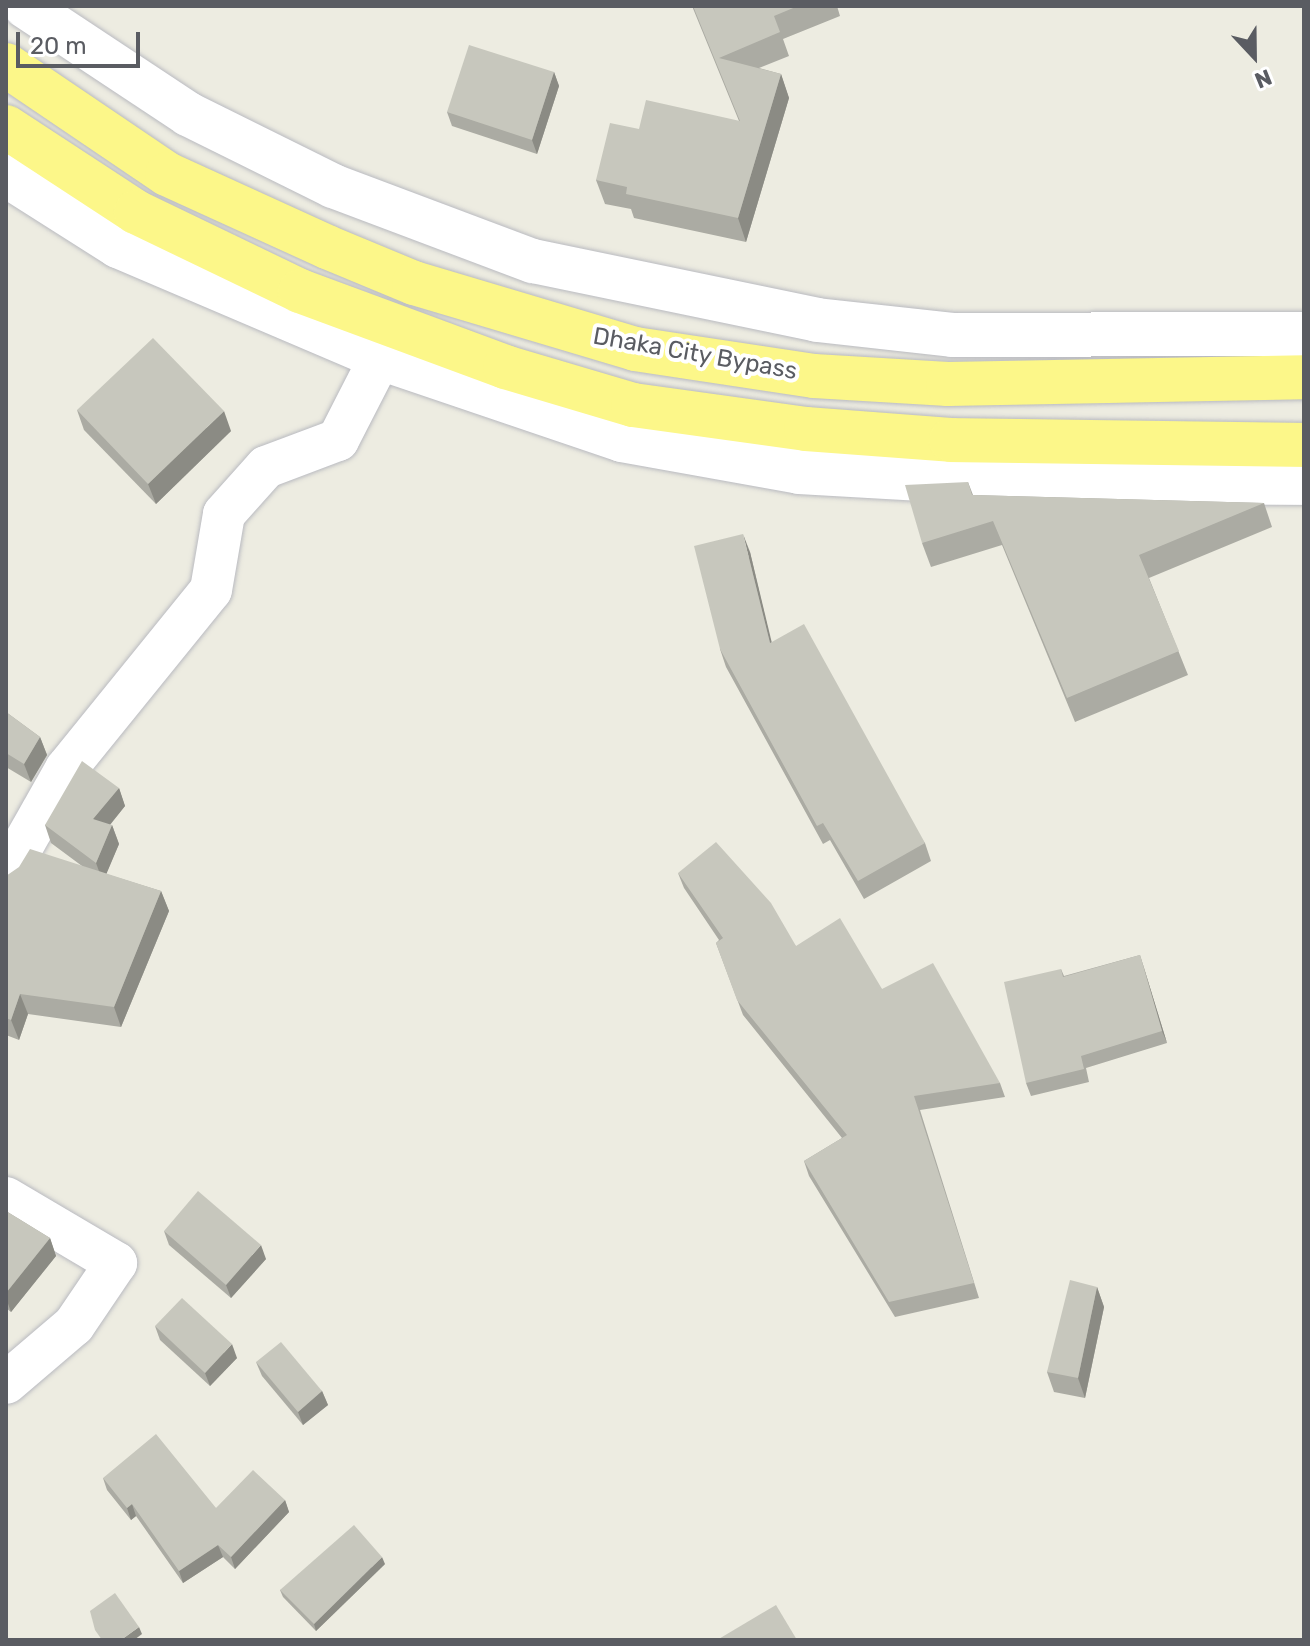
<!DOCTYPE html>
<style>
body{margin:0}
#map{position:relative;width:1310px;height:1646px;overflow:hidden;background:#edece1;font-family:Rubik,sans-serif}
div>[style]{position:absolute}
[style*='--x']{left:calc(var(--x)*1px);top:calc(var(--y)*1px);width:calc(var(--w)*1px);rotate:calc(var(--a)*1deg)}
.roads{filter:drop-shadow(0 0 2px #b9bac0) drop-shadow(0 0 2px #b9bac0)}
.street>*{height:42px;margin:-21px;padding:0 21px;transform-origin:21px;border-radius:21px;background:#fff}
.secondary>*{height:44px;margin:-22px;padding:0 22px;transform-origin:22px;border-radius:22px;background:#fff}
.highway>*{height:44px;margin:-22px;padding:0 22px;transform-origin:22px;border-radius:22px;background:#fcf789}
.wall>*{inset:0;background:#ababa3}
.shaded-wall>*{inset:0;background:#8b8b84}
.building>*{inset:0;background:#c7c7bd}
span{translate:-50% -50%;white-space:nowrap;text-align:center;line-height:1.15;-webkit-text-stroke:8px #fff;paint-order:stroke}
.street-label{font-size:24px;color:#5a5c62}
.frame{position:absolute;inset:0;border:8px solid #5a5c62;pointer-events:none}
.north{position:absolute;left:1214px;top:16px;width:80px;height:80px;-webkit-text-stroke:6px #fff;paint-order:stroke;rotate:158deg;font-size:22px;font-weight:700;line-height:32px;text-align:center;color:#5a5c62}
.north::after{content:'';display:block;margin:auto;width:28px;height:36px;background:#5a5c62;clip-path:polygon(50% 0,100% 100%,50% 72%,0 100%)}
.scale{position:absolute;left:16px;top:32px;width:124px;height:36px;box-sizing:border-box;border:4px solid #5a5c62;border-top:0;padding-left:10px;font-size:24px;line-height:28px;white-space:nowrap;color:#5a5c62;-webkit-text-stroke:6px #fff;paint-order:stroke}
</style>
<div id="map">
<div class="roads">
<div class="street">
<i style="--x:6;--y:875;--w:122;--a:-60.5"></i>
<i style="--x:66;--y:769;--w:230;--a:-51"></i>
<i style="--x:211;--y:590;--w:77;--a:-80.3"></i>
<i style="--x:224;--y:514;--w:63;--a:-48.2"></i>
<i style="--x:266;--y:467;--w:77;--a:-20.6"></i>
<i style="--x:338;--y:440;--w:92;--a:-62.9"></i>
<i style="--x:6;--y:1198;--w:128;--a:30.6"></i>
<i style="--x:116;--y:1263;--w:75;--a:124.1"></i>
<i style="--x:74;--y:1325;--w:89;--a:139.5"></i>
</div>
<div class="secondary">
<i style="--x:25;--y:6;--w:196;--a:33.5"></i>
<i style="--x:188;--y:114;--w:162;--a:26.4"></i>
<i style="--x:333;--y:186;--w:214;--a:20.6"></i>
<i style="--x:533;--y:261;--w:290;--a:11.7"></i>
<i style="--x:817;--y:320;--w:136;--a:6.3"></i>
<i style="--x:952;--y:335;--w:352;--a:-0.2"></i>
<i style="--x:6;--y:175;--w:133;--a:32.4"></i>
<i style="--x:118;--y:246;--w:285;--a:23.1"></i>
<i style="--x:380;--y:358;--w:256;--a:18.7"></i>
<i style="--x:622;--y:440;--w:180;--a:10.2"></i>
<i style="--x:799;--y:472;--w:154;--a:3.3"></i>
<i style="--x:953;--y:481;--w:351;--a:0.3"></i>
</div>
<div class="highway">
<i style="--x:6;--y:65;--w:194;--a:34.1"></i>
<i style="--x:167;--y:174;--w:176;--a:24.5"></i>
<i style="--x:327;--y:247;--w:94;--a:22.5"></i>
<i style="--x:414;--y:283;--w:231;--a:16.6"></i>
<i style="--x:635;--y:349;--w:181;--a:8.6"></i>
<i style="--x:814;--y:376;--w:134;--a:3.4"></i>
<i style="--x:948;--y:384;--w:356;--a:-1.1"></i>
<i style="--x:6;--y:127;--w:155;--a:33.2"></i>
<i style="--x:136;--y:212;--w:182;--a:25.7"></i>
<i style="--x:300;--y:291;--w:219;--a:20.3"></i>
<i style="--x:505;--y:367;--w:134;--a:16.5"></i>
<i style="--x:633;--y:405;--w:175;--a:7.9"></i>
<i style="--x:806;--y:429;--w:145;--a:4.3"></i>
<i style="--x:951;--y:440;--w:353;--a:0.8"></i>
</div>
</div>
<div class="wall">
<i style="clip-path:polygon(692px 6px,837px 6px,840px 16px,783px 39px,789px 56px,759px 68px,781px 74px,789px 98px,746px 242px,634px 218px,631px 209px,605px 204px,596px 180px,639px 129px,739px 121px)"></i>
<i style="clip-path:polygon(554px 72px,559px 86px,537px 154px,452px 126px,447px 112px)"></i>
<i style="clip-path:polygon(77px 410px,231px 431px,156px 504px,84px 430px)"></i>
<i style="clip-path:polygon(968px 482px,973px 495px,1264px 503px,1272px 527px,1149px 578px,1188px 675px,1075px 722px,1002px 545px,931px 567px,922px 543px)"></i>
<i style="clip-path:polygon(750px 552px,771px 642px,925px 843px,931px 861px,864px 899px,830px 840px,823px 844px,726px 667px,720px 649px)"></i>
<i style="clip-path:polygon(6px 712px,40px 737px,47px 755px,31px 782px,6px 767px)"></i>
<i style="clip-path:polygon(119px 788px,125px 806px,110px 825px,112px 825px,119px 844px,106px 874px,161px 891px,169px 911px,121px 1027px,28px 1014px,19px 1040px,6px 1035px,6px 876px,82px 866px,51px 843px,45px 825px)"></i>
<i style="clip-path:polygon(678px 873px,796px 946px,882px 989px,1000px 1083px,1005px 1097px,920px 1110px,979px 1298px,895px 1317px,809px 1176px,804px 1161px,842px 1138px,743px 1015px,716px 943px,719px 940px,684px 888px)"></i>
<i style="clip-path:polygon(1140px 955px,1167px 1043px,1086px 1068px,1089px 1082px,1031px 1096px,1026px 1083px,1061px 969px,1064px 976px)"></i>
<i style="clip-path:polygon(6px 1211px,50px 1238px,56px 1256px,11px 1312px,6px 1308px)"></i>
<i style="clip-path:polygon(164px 1231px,266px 1259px,231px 1298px,169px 1245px)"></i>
<i style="clip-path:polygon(1097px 1287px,1104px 1307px,1085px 1398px,1054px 1392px,1047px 1372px)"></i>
<i style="clip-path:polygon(155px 1326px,237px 1358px,210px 1386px,160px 1340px)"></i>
<i style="clip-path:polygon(256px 1362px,322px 1391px,328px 1405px,303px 1425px,262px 1376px)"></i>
<i style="clip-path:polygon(103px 1478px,216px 1508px,285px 1500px,289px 1512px,235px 1569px,223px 1557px,183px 1583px,136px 1516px,131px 1520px,107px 1490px)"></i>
<i style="clip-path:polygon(385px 1564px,316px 1631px,283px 1597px,280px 1590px)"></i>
</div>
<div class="shaded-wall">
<i style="clip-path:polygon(554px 72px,559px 86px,537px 154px,532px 140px)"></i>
<i style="clip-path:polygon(781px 74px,789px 98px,746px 242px,738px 218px)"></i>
<i style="clip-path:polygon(224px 411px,231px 431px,156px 504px,148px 484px)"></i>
<i style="clip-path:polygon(743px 534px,750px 552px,776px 660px,770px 643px)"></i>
<i style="clip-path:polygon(40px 737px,47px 755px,31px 782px,24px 764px)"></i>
<i style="clip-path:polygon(119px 788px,125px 806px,100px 837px,93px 819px)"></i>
<i style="clip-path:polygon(112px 825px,119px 844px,103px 882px,96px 863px)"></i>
<i style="clip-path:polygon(161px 891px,169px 911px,121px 1027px,114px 1007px)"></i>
<i style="clip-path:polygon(1140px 955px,1144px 968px,1167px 1043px,1162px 1031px)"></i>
<i style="clip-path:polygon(20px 994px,28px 1014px,19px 1040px,11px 1020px)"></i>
<i style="clip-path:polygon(50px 1238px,56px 1256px,11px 1312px,6px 1298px,6px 1293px)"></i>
<i style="clip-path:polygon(261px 1245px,266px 1259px,231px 1298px,226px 1285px)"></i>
<i style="clip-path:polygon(1097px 1287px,1104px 1307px,1085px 1398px,1078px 1378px)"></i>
<i style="clip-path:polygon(232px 1344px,237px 1358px,210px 1386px,205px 1373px)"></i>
<i style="clip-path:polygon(322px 1391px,328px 1405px,303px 1425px,298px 1412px)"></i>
<i style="clip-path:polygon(285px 1500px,289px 1512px,235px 1569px,231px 1557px)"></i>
<i style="clip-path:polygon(132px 1504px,136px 1516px,131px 1520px,127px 1508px)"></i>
<i style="clip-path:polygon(218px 1545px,223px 1557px,183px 1583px,179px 1571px)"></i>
<i style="clip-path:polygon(382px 1557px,385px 1564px,316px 1631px,314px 1624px)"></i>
<i style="clip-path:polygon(139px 1627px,142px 1634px,134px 1640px,121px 1640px)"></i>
</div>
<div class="building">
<i style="clip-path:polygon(693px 6px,798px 6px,774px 16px,780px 32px,719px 58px,781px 74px,738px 218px,626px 194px,627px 187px,596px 180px,610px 123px,639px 129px,646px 100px,740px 121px)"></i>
<i style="clip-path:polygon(469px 45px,554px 72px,532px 140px,447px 112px)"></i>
<i style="clip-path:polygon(153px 338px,224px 411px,148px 484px,77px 410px)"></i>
<i style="clip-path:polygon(968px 482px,972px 495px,1264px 503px,1139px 555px,1179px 651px,1067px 698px,993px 521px,922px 543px,905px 485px)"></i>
<i style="clip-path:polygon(743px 534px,770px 643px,804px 624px,925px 843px,858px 881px,823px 823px,817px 826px,720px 649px,694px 546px)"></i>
<i style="clip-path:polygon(6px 712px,40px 737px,24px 764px,6px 753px)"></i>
<i style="clip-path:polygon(82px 761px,119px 788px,93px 819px,112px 825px,96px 863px,45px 825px)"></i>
<i style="clip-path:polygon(716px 842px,771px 903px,796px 946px,840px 918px,882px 989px,933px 963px,1000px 1083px,914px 1096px,974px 1283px,889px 1302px,804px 1161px,847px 1135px,737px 1000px,716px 943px,723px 938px,678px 873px)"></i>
<i style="clip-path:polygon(30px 849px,161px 891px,114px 1007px,20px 994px,11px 1020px,6px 1018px,6px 876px,19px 867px)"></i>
<i style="clip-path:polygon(1140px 955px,1162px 1031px,1081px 1056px,1084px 1069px,1026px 1083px,1004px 982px,1061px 969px,1063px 977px)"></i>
<i style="clip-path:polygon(198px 1191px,261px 1245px,226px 1285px,164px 1231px)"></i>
<i style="clip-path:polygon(6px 1211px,50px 1238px,6px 1293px)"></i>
<i style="clip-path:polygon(1070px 1280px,1097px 1287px,1078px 1378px,1047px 1372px)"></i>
<i style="clip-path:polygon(182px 1298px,232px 1344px,205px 1373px,155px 1326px)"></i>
<i style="clip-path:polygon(281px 1342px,322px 1391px,298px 1412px,256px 1362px)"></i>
<i style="clip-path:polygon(156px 1434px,216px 1508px,253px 1470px,285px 1500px,231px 1557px,218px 1545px,179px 1571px,132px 1504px,127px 1508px,103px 1478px)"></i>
<i style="clip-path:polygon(354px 1525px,382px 1557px,314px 1624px,280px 1590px)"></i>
<i style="clip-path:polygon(115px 1593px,139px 1627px,121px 1640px,102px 1640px,95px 1630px,90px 1611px)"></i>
<i style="clip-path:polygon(776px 1605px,797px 1640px,717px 1640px)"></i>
</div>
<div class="street-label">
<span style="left:695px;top:354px;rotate:10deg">Dhaka City Bypass</span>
</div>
<div class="frame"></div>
<div class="north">N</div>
<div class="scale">20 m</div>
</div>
